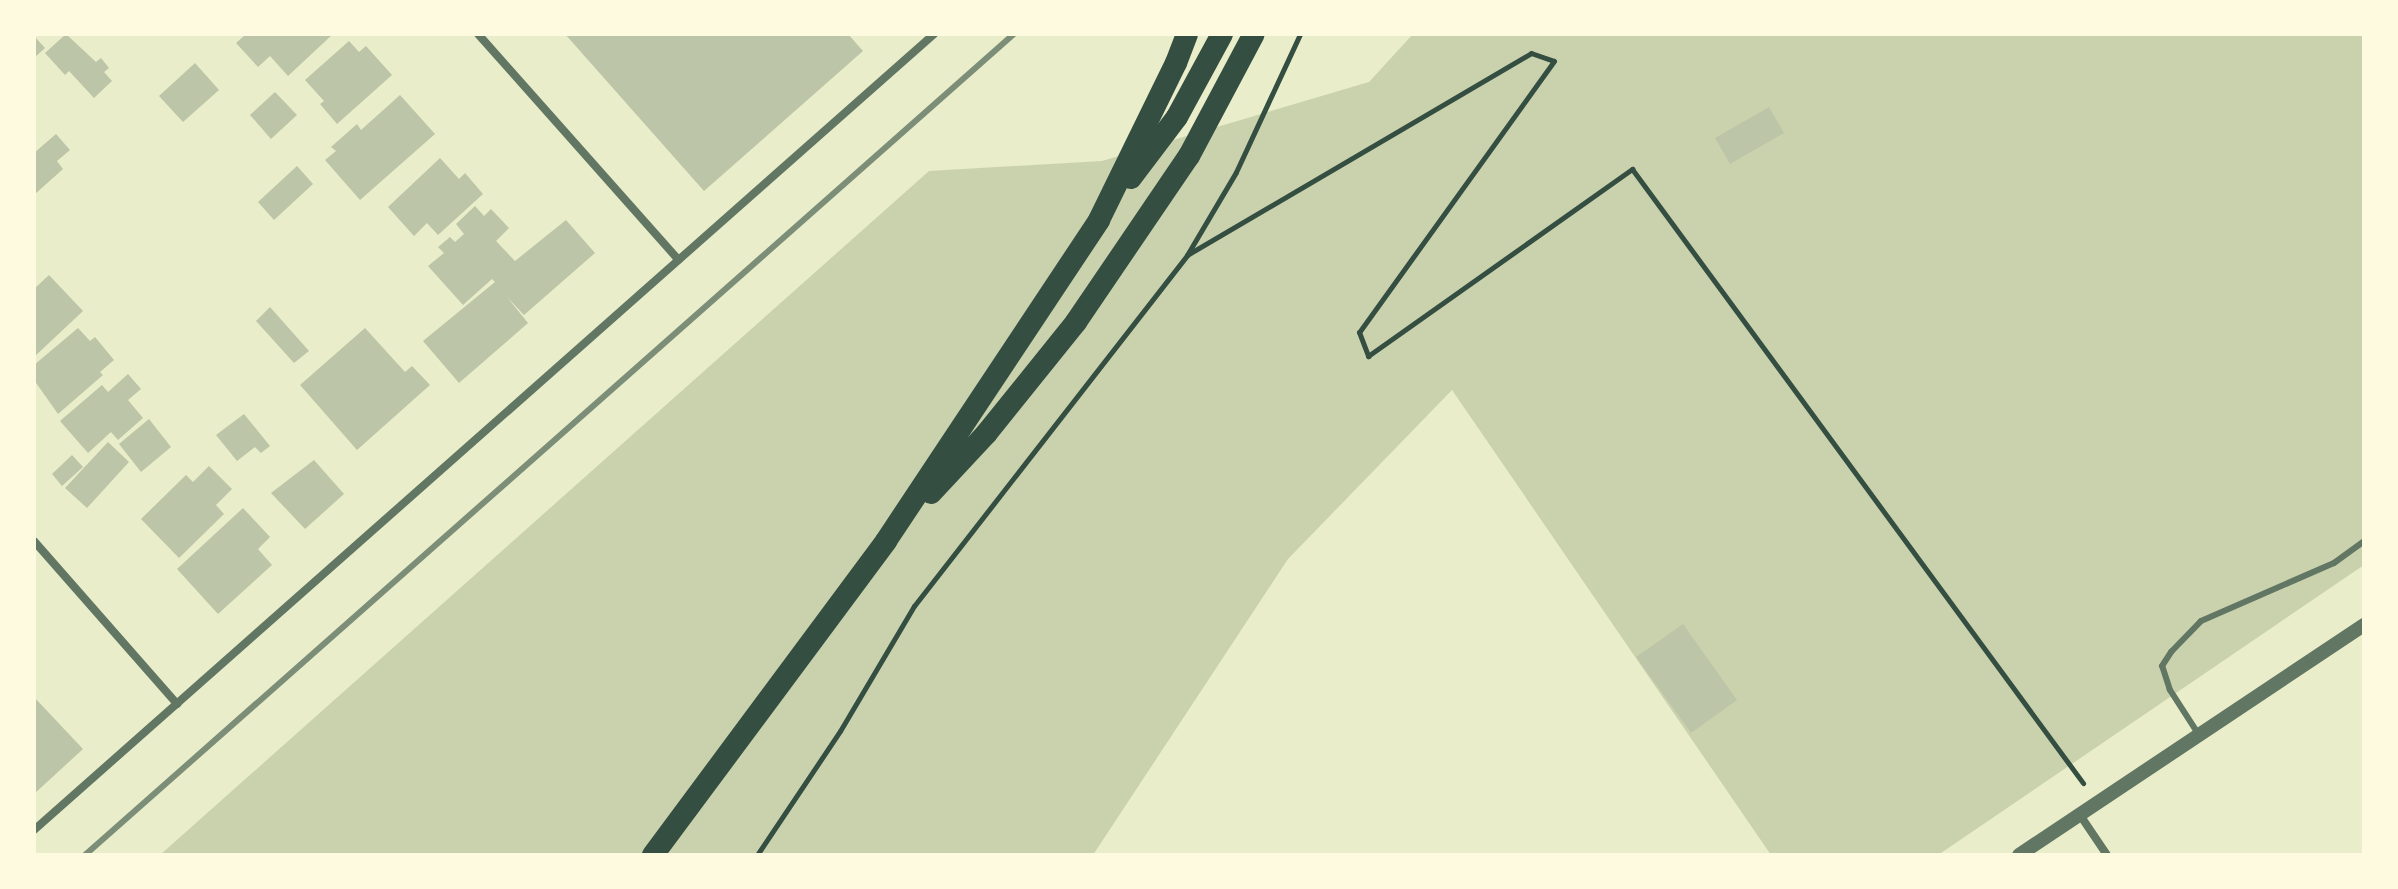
<!DOCTYPE html>
<style>
body{margin:0}
#map{position:relative;width:2398px;height:889px;overflow:hidden;background:#e9edc9;font-family:Inter,sans-serif}
div>[style]{position:absolute}
[style*='--x']{left:calc(var(--x)*1px);top:calc(var(--y)*1px);width:calc(var(--w)*1px);rotate:calc(var(--a)*1deg)}
.green>*{inset:0;background:#cad2ad}
.building>*{inset:0;background:#bcc5a7}
.path>*{height:5px;margin:-2.5px;padding:0 2.5px;transform-origin:2.5px;border-radius:2.5px;background:#344e41}
.service>*{height:6px;margin:-3px;padding:0 3px;transform-origin:3px;border-radius:3px;background:#617663}
.minor>*{height:8px;margin:-4px;padding:0 4px;transform-origin:4px;border-radius:4px;background:#617663}
.tertiary>*{height:14px;margin:-7px;padding:0 7px;transform-origin:7px;border-radius:7px;background:#617663}
.trunk>*{height:22px;margin:-11px;padding:0 11px;transform-origin:11px;border-radius:11px;background:#344e41}
.rail>*{height:6px;margin:-3px;padding:0 3px;transform-origin:3px;border-radius:3px;background:#7c8e77}
span{translate:-50% -50%;white-space:nowrap;text-align:center;line-height:1.15;-webkit-text-stroke:8px #fefae0;paint-order:stroke}
.frame{position:absolute;inset:0;border:36px solid #fefae0;pointer-events:none}
</style>
<div id="map">
<div class="green">
<i style="clip-path:polygon(1413px 34px,2364px 34px,2364px 565px,1938px 855px,1771px 855px,1452px 390px,1288px 559px,1093px 855px,160px 855px,929px 171px,1102px 161px,1369px 82px)"></i>
</div>
<div class="building">
<i style="clip-path:polygon(66px 34px,96px 62px,101px 58px,109px 68px,104px 72px,112px 81px,94px 98px,69px 71px,65px 75px,45px 53px)"></i>
<i style="clip-path:polygon(246px 34px,333px 34px,288px 76px,270px 56px,258px 67px,236px 43px)"></i>
<i style="clip-path:polygon(565px 34px,848px 34px,863px 51px,704px 191px)"></i>
<i style="clip-path:polygon(34px 36px,45px 48px,34px 58px)"></i>
<i style="clip-path:polygon(349px 41px,359px 52px,366px 46px,392px 75px,337px 124px,320px 104px,324px 101px,305px 80px)"></i>
<i style="clip-path:polygon(195px 63px,219px 90px,183px 122px,159px 96px)"></i>
<i style="clip-path:polygon(275px 92px,297px 115px,271px 139px,250px 115px)"></i>
<i style="clip-path:polygon(400px 95px,435px 134px,360px 200px,325px 160px,336px 151px,331px 147px,357px 124px,361px 130px)"></i>
<i style="clip-path:polygon(1769px 107px,1784px 133px,1730px 164px,1715px 138px)"></i>
<i style="clip-path:polygon(56px 134px,70px 150px,57px 161px,63px 169px,34px 195px,34px 153px)"></i>
<i style="clip-path:polygon(440px 158px,459px 179px,465px 173px,483px 194px,438px 235px,427px 223px,414px 236px,388px 207px)"></i>
<i style="clip-path:polygon(297px 166px,313px 184px,274px 220px,258px 202px)"></i>
<i style="clip-path:polygon(475px 206px,484px 216px,491px 209px,509px 228px,496px 241px,515px 261px,566px 220px,595px 253px,524px 315px,507px 297px,528px 323px,459px 383px,423px 341px,495px 282px,492px 279px,463px 305px,428px 266px,444px 253px,438px 247px,450px 237px,455px 242px,464px 234px,456px 224px)"></i>
<i style="clip-path:polygon(49px 275px,83px 311px,34px 357px,34px 289px)"></i>
<i style="clip-path:polygon(270px 307px,309px 351px,294px 363px,256px 321px)"></i>
<i style="clip-path:polygon(78px 328px,90px 341px,95px 337px,114px 360px,100px 372px,103px 375px,58px 414px,34px 380px,34px 365px)"></i>
<i style="clip-path:polygon(365px 328px,405px 372px,412px 366px,430px 385px,357px 450px,300px 385px)"></i>
<i style="clip-path:polygon(128px 374px,141px 389px,128px 400px,143px 418px,118px 440px,111px 432px,88px 453px,60px 421px,102px 385px,108px 392px)"></i>
<i style="clip-path:polygon(244px 414px,270px 446px,261px 453px,255px 447px,237px 461px,216px 435px)"></i>
<i style="clip-path:polygon(149px 419px,171px 447px,141px 472px,119px 444px)"></i>
<i style="clip-path:polygon(108px 442px,129px 462px,87px 508px,65px 488px)"></i>
<i style="clip-path:polygon(72px 455px,83px 467px,62px 486px,52px 474px)"></i>
<i style="clip-path:polygon(314px 460px,344px 494px,305px 529px,271px 493px)"></i>
<i style="clip-path:polygon(209px 466px,232px 489px,216px 505px,224px 514px,179px 558px,141px 519px,186px 475px,193px 482px)"></i>
<i style="clip-path:polygon(243px 508px,270px 537px,258px 549px,272px 565px,218px 614px,177px 569px)"></i>
<i style="clip-path:polygon(1683px 624px,1737px 700px,1691px 733px,1636px 657px)"></i>
<i style="clip-path:polygon(34px 697px,83px 749px,34px 794px)"></i>
</div>
<div class="path">
<i style="--x:1187;--y:255;--w:399;--a:-30.4"></i>
<i style="--x:1531;--y:53;--w:24;--a:19"></i>
<i style="--x:1554;--y:61;--w:334;--a:125.7"></i>
<i style="--x:1359;--y:332;--w:26;--a:69"></i>
<i style="--x:1368;--y:356;--w:324;--a:-35.3"></i>
<i style="--x:1632;--y:169;--w:762;--a:53.7"></i>
<i style="--x:757;--y:855;--w:149;--a:-56.2"></i>
<i style="--x:840;--y:731;--w:145;--a:-59.4"></i>
<i style="--x:914;--y:606;--w:445;--a:-52.1"></i>
<i style="--x:1187;--y:255;--w:96;--a:-59.4"></i>
<i style="--x:1236;--y:172;--w:152;--a:-65.1"></i>
</div>
<div class="service">
<i style="--x:2199;--y:735;--w:54;--a:-122.8"></i>
<i style="--x:2170;--y:690;--w:25;--a:-108"></i>
<i style="--x:2162;--y:666;--w:17;--a:-57"></i>
<i style="--x:2171;--y:652;--w:43;--a:-45.9"></i>
<i style="--x:2201;--y:621;--w:145;--a:-23.6"></i>
<i style="--x:2334;--y:563;--w:37;--a:-36"></i>
</div>
<div class="minor">
<i style="--x:478;--y:34;--w:302;--a:48.4"></i>
<i style="--x:34;--y:541;--w:217;--a:48.7"></i>
<i style="--x:2080;--y:815;--w:48;--a:56"></i>
<i style="--x:34;--y:830;--w:1202;--a:-41.49"></i>
</div>
<div class="tertiary">
<i style="--x:2019;--y:855;--w:415;--a:-33.7"></i>
</div>
<div class="trunk">
<i style="--x:1131;--y:178;--w:76;--a:-53"></i>
<i style="--x:1177;--y:117;--w:94;--a:-61.5"></i>
<i style="--x:931;--y:493;--w:81;--a:-47"></i>
<i style="--x:986;--y:434;--w:144;--a:-51.2"></i>
<i style="--x:1076;--y:322;--w:201;--a:-55.8"></i>
<i style="--x:1189;--y:156;--w:138;--a:-62"></i>
<i style="--x:653;--y:855;--w:391;--a:-53.4"></i>
<i style="--x:886;--y:541;--w:385;--a:-56.4"></i>
<i style="--x:1099;--y:220;--w:175;--a:-63.9"></i>
<i style="--x:1176;--y:63;--w:31;--a:-69"></i>
</div>
<div class="rail">
<i style="--x:85;--y:855;--w:1240;--a:-41.47"></i>
</div>
<div class="frame"></div>
</div>
